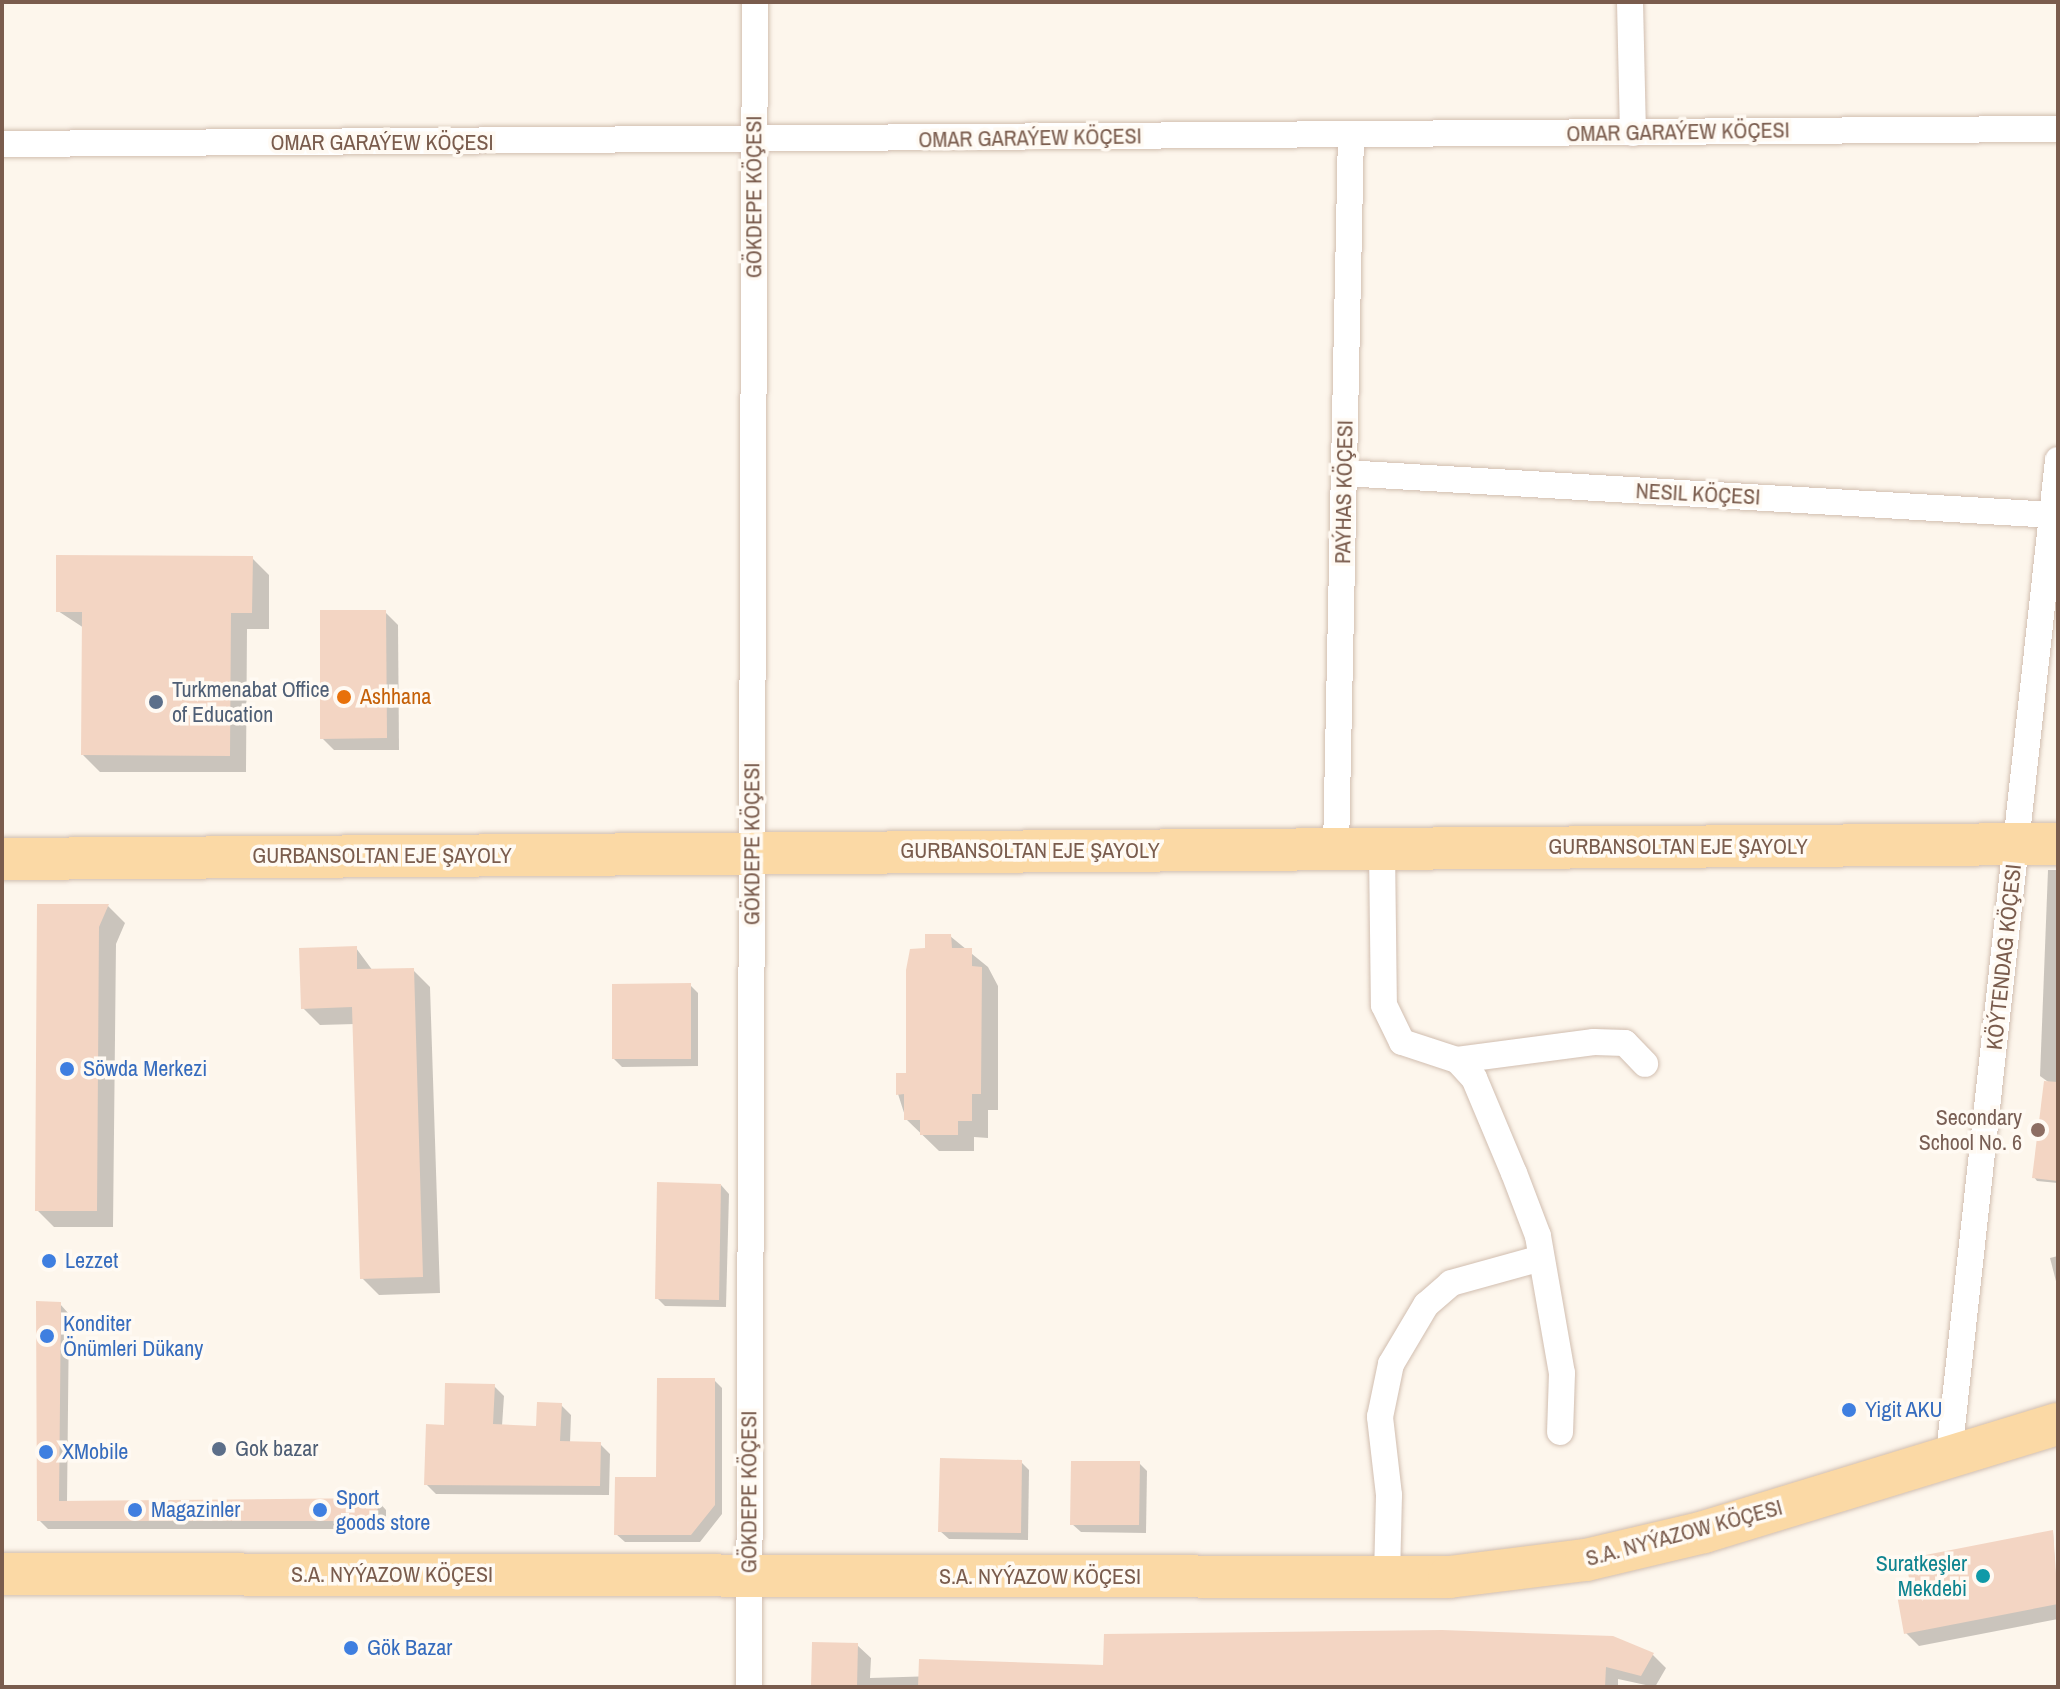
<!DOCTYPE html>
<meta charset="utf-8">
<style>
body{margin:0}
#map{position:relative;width:2060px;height:1689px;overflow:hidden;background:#fdf6ec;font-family:"Archivo Narrow",sans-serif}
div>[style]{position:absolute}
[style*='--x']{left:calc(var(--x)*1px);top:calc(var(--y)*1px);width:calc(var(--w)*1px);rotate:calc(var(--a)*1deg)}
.shadow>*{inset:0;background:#0003}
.building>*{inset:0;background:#f3d5c3}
.roads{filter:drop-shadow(0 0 2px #d1beb0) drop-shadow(0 0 2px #d1beb0)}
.minor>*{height:26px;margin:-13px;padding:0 13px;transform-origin:13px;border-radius:13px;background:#fff}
.primary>*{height:42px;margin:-21px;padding:0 21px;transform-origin:21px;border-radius:21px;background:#fbd9a5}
.dots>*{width:22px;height:22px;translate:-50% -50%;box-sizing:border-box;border:4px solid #fffaf3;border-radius:50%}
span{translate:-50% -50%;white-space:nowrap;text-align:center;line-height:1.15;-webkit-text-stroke:7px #fffaf3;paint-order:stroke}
.street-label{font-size:22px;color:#7a5c4d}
.service-label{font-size:22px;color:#4e5e75}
.left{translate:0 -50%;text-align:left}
.food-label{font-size:22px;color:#c56008}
.shop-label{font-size:22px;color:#366cbe}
.education-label{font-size:22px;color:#785e54}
.right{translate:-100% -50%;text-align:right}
.culture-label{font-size:22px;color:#0d838f}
.frame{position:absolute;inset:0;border:4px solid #7a5c4d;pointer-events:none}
</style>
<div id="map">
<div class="shadow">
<i style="clip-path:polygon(252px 558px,269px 575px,269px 629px,247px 629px,246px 772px,100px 772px,83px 755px,84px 628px,58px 611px)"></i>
<i style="clip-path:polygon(385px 612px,398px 625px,399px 750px,334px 750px,322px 738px)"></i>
<i style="clip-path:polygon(2048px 870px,2058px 870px,2058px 1089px,2040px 1076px)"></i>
<i style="clip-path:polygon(39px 906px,108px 906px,125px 923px,116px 944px,113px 1227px,54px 1227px,37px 1210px)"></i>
<i style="clip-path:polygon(950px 936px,988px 967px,998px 986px,998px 1110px,988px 1110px,988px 1138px,974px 1137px,974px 1151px,939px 1151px,906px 1119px,898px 1094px,908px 1075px,927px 950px)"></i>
<i style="clip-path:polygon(356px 948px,373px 971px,413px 970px,430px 987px,440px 1293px,379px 1295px,362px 1278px,355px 1024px,320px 1025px,303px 1008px)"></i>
<i style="clip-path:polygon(690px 985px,698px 993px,698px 1066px,622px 1067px,614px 1059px)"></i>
<i style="clip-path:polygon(2058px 1123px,2058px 1183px,2037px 1181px,2034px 1177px)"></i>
<i style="clip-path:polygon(721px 1185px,729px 1194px,726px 1307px,665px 1306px,657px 1298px)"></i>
<i style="clip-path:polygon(2058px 1256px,2058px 1289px,2050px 1258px)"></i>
<i style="clip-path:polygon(60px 1304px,69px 1314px,67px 1503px,377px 1500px,386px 1510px,386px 1529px,48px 1529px,39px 1520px)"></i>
<i style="clip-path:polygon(714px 1380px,722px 1388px,722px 1514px,700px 1542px,625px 1542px,616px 1534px,658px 1479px)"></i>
<i style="clip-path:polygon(494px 1386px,504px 1396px,502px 1426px,538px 1428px,561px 1405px,571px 1415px,570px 1443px,600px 1444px,610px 1454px,609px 1495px,436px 1494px,426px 1484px,446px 1427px)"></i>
<i style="clip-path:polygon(1021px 1462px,1029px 1470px,1028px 1540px,949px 1539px,940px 1531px)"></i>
<i style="clip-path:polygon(1139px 1463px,1147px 1471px,1146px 1533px,1081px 1532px,1072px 1524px)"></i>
<i style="clip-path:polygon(2053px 1532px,2058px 1619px,1919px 1646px,1906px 1633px,1914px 1594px)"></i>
<i style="clip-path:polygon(857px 1645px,871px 1658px,870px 1678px,1652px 1654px,1666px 1668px,1655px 1687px,1618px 1679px,1618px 1687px,813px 1687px)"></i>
</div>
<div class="building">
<i style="clip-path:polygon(56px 555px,253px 556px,252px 613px,231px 613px,230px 756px,81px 755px,82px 612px,56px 612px)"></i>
<i style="clip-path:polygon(320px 610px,386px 610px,387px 738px,320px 739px)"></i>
<i style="clip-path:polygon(37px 904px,109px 904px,99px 927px,97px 1211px,35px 1211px)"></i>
<i style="clip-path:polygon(925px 934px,951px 934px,952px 948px,972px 948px,972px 966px,982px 967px,981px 1094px,972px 1094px,972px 1121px,958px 1121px,958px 1135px,920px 1135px,920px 1120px,904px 1120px,904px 1094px,896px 1095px,896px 1073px,906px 1073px,906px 970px,910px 949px,925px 948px)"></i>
<i style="clip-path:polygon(357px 946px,357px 969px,414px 968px,423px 1277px,360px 1279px,352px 1007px,301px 1009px,299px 948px)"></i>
<i style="clip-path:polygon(691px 983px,691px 1059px,612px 1059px,612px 984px)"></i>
<i style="clip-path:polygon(2044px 1081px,2058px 1082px,2058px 1181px,2032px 1178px)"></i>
<i style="clip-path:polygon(657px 1182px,721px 1184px,719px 1300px,655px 1299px)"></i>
<i style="clip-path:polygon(36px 1301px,61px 1302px,59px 1501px,378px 1498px,377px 1521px,37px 1521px)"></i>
<i style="clip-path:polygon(657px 1378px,715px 1378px,715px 1505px,691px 1535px,614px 1535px,615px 1477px,656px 1477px)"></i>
<i style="clip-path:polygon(445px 1383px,495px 1384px,493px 1424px,536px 1426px,537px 1402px,562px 1403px,560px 1441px,601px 1442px,600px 1486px,424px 1485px,426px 1424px,444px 1425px)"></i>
<i style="clip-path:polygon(940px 1458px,1022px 1460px,1021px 1533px,938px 1532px)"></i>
<i style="clip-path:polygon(1071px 1461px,1140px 1461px,1139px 1525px,1070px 1525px)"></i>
<i style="clip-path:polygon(2053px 1530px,2058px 1604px,1904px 1634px,1897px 1595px,1912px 1592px,1905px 1559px)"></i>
<i style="clip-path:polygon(1442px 1630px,1613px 1636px,1654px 1653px,1641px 1676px,1606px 1667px,1605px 1687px,918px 1687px,919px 1659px,1103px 1665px,1104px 1634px)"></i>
<i style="clip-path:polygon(812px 1642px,858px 1643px,857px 1687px,811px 1687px)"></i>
</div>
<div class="roads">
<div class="minor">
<i style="--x:1630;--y:2;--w:131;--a:88.7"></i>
<i style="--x:2;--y:144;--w:2056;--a:-0.42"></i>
<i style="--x:1344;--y:473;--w:709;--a:3.39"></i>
<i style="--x:1336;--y:849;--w:714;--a:-88.8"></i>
<i style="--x:1382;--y:849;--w:156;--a:89.3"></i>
<i style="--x:1384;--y:1005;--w:41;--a:64.1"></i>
<i style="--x:1402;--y:1042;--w:58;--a:18.1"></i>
<i style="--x:1457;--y:1060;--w:25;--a:47"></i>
<i style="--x:1474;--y:1078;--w:103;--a:67.2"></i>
<i style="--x:1514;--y:1173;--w:67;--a:69.1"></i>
<i style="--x:1538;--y:1236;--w:139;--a:80.1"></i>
<i style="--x:1562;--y:1373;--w:59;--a:91.9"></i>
<i style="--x:1457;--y:1060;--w:138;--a:-7.5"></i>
<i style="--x:1594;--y:1042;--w:31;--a:2"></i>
<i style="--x:1625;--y:1043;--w:29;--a:46"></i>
<i style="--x:1949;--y:1454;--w:1000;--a:-83.74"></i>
<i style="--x:1387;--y:1577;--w:82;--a:-88.6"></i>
<i style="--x:1389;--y:1495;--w:79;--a:-96.6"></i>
<i style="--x:1380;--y:1417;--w:54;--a:-78.3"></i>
<i style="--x:1391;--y:1364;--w:69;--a:-59.3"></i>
<i style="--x:1426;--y:1305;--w:33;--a:-41"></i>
<i style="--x:1451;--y:1283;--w:93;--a:-15.5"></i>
<i style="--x:749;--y:1687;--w:1685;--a:-89.8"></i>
</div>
<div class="primary">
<i style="--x:2;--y:859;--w:2056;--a:-0.42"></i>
<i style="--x:2;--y:1574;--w:1447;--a:0.12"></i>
<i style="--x:1449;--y:1577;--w:138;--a:-7.1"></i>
<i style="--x:1586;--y:1560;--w:121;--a:-13.3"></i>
<i style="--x:1704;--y:1532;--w:370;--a:-17"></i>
</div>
</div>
<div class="dots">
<i style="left:344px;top:697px;background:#e8710a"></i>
<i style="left:156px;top:702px;background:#5c6f8a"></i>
<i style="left:67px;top:1069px;background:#3f7fe0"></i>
<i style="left:2038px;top:1130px;background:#8d6e63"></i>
<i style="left:49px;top:1261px;background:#3f7fe0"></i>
<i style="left:47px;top:1336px;background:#3f7fe0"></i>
<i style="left:1849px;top:1410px;background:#3f7fe0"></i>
<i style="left:219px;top:1449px;background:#5c6f8a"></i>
<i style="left:46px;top:1452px;background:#3f7fe0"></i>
<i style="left:135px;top:1510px;background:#3f7fe0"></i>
<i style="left:320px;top:1510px;background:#3f7fe0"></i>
<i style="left:1983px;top:1576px;background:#0f9aa8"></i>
<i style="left:351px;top:1648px;background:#3f7fe0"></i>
</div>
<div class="street-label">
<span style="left:1678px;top:132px;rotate:-1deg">OMAR GARAÝEW KÖÇESI</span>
<span style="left:1030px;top:138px;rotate:-1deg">OMAR GARAÝEW KÖÇESI</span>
<span style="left:382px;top:143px">OMAR GARAÝEW KÖÇESI</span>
<span style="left:754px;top:197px;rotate:-90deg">GÖKDEPE KÖÇESI</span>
<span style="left:1344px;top:492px;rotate:-89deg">PAÝHAS KÖÇESI</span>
<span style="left:1698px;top:494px;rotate:3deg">NESIL KÖÇESI</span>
<span style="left:752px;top:844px;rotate:-90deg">GÖKDEPE KÖÇESI</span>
<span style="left:1678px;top:847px">GURBANSOLTAN EJE ŞAYOLY</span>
<span style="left:1030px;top:851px">GURBANSOLTAN EJE ŞAYOLY</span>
<span style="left:382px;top:856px">GURBANSOLTAN EJE ŞAYOLY</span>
<span style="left:2004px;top:957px;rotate:-84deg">KÖÝTENDAG KÖÇESI</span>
<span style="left:749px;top:1492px;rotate:-90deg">GÖKDEPE KÖÇESI</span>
<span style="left:1684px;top:1533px;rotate:-15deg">S.A. NYÝAZOW KÖÇESI</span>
<span style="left:392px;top:1575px">S.A. NYÝAZOW KÖÇESI</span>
<span style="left:1040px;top:1577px">S.A. NYÝAZOW KÖÇESI</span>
</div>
<div class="service-label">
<span class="left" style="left:172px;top:702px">Turkmenabat Office<br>of Education</span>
<span class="left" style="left:235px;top:1449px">Gok bazar</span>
</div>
<div class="food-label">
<span class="left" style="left:360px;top:697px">Ashhana</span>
</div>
<div class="shop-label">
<span class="left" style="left:83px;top:1069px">Söwda Merkezi</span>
<span class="left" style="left:65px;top:1261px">Lezzet</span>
<span class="left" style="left:63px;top:1336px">Konditer<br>Önümleri Dükany</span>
<span class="left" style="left:1865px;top:1410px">Yigit AKU</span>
<span class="left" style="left:62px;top:1452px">XMobile</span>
<span class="left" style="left:336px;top:1510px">Sport<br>goods store</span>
<span class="left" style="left:151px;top:1510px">Magazinler</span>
<span class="left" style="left:367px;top:1648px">Gök Bazar</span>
</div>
<div class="education-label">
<span class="right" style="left:2022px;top:1130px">Secondary<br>School No. 6</span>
</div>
<div class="culture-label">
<span class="right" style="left:1967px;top:1576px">Suratkeşler<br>Mekdebi</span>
</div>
<div class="frame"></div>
</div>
